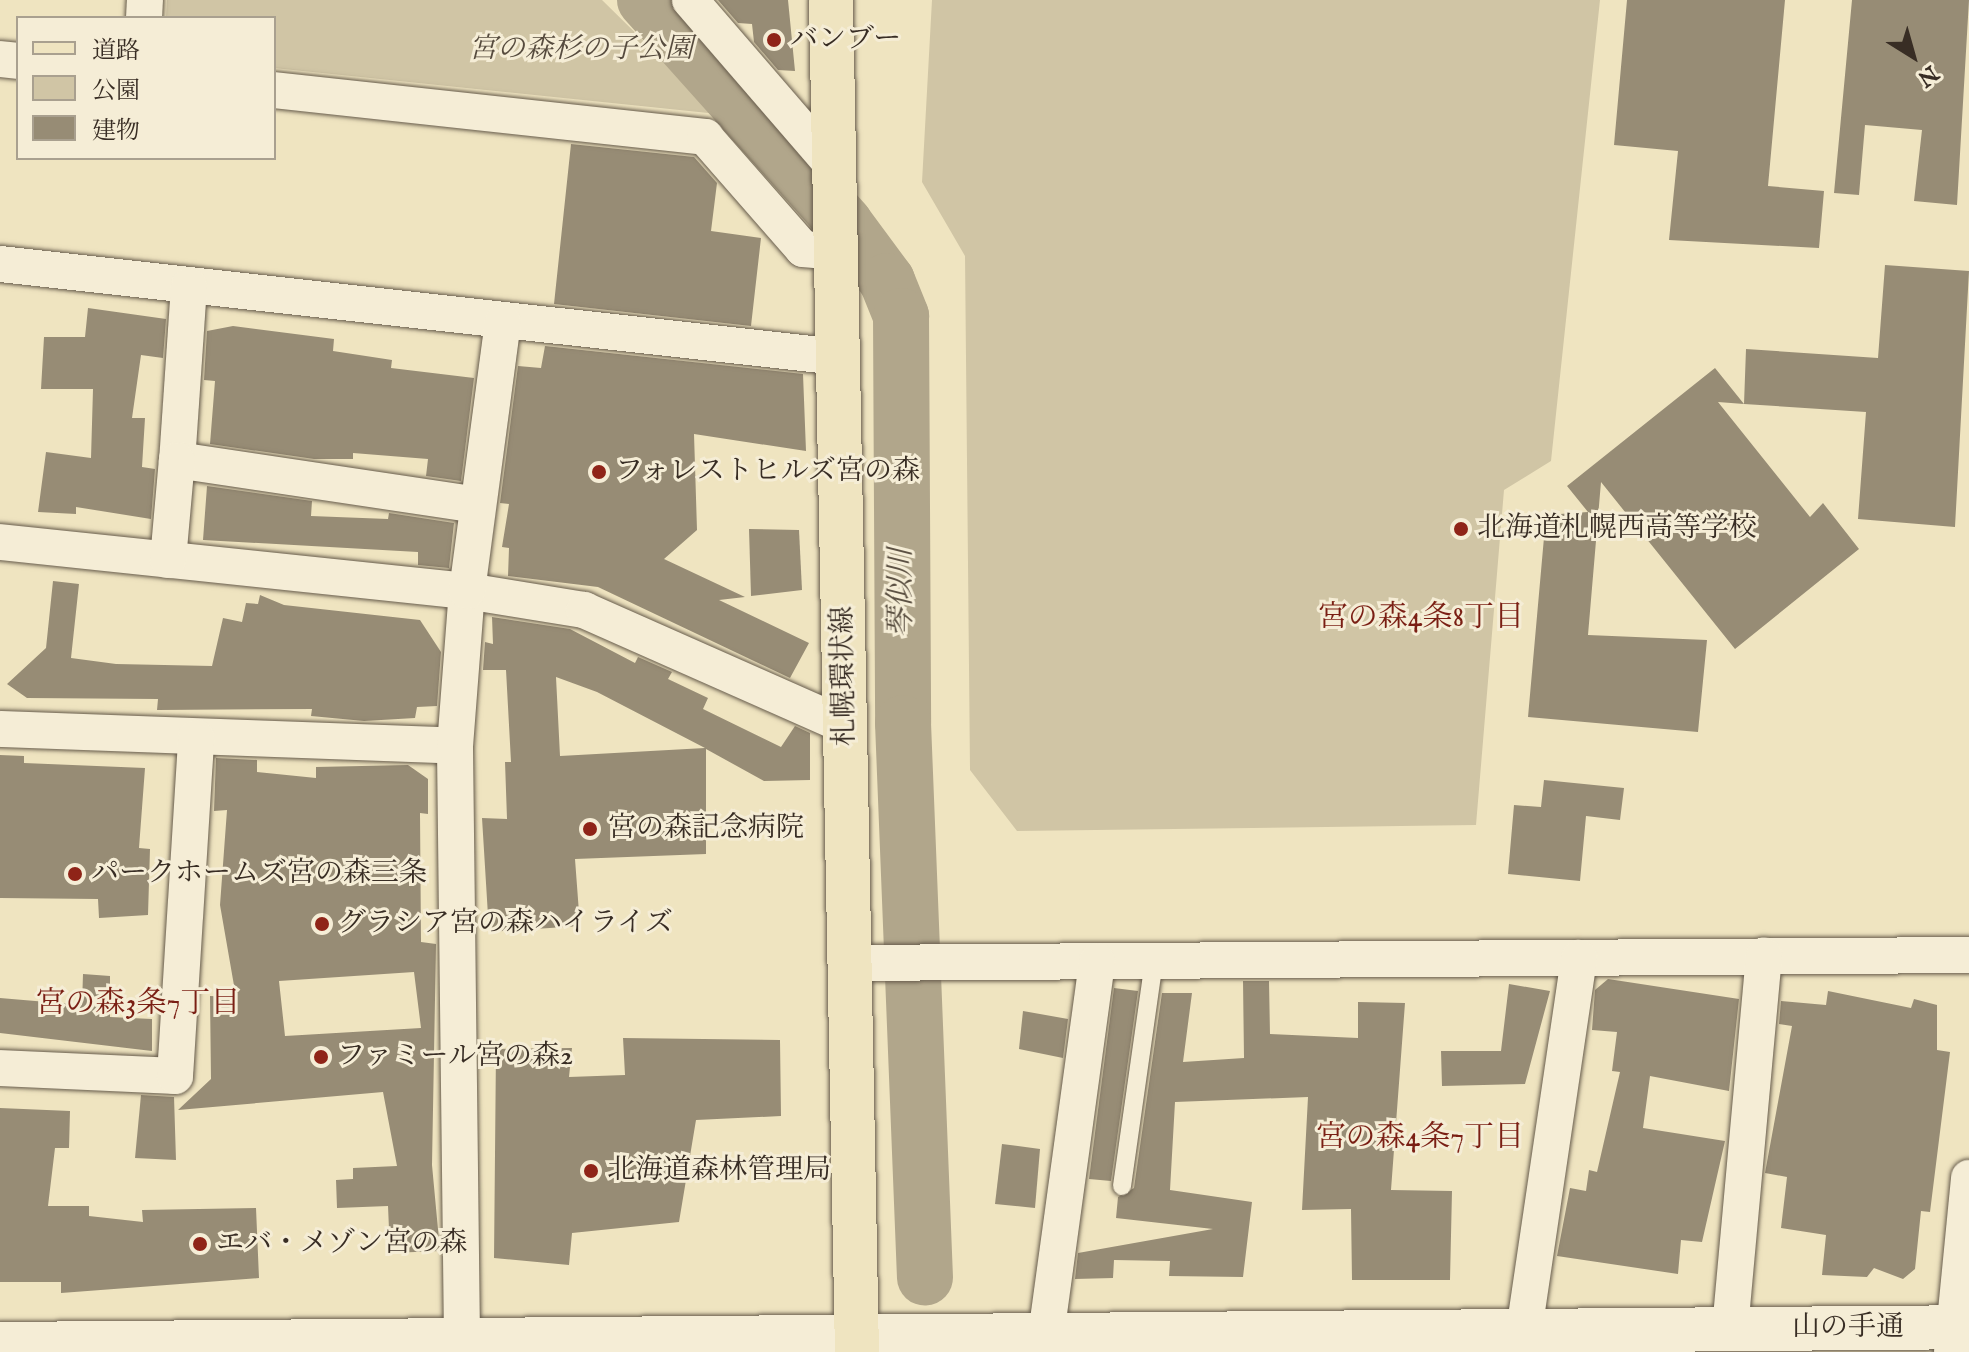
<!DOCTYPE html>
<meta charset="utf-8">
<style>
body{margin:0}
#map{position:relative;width:1969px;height:1352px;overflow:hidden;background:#efe4c0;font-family:"IM FELL English","Noto Serif JP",serif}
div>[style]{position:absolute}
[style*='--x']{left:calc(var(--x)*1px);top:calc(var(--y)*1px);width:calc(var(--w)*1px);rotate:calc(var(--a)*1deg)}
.green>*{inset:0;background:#d0c5a5}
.river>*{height:56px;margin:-28px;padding:0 28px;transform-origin:28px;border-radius:28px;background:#b1a68b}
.building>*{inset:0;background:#978c75}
.roads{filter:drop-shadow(0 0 2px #665b4b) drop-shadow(0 0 2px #665b4b)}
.service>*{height:18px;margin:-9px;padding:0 9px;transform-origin:9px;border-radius:9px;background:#f5edd6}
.minor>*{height:36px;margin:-18px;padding:0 18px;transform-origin:18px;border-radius:18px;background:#f5edd6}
.secondary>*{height:44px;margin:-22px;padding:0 22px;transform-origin:22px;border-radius:22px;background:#f5edd6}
.primary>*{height:44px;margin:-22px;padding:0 22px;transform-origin:22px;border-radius:22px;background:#efe4c0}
.dots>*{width:22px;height:22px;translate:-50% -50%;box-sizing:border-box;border:4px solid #f5edd6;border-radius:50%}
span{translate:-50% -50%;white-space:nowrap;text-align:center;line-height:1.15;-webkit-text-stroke:6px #f5edd6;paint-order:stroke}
.poi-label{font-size:28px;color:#382d24}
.left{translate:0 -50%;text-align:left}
.park-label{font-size:28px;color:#564b3e;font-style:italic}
.street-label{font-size:28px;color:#382d24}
.water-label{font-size:30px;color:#5c5143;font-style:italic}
.neighbourhood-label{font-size:30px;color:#7a1f14}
.legend{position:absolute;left:16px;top:16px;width:260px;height:144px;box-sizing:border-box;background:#f5edd6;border:2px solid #a9a08f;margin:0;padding:10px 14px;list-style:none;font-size:24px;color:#382d24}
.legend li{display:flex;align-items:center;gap:16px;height:40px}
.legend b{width:40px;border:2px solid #a9a08f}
.north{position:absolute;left:1873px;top:16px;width:80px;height:80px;-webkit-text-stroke:6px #f5edd6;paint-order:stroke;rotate:143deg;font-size:22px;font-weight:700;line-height:32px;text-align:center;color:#382d24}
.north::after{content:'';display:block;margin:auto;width:28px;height:36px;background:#382d24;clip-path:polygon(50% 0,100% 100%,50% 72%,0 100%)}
</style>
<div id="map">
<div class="green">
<i style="clip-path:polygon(167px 0,602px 0,718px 114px,274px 68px,274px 18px,166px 18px)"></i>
<i style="clip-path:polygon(932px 0,1600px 0,1551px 461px,1504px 490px,1476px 825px,1017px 831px,970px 770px,965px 256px,922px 182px)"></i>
</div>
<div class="river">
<i style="--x:645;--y:0;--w:300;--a:48.2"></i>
<i style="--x:845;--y:224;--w:71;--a:53.6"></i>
<i style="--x:887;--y:281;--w:38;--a:68"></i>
<i style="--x:901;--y:316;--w:407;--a:89.7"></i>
<i style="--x:903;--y:723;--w:555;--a:87.73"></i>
</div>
<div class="building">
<i style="clip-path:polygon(718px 0,788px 0,795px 71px,778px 70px,754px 42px,752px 24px,738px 23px)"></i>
<i style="clip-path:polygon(1627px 0,1785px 0,1768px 186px,1824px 191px,1819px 248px,1669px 240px,1678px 151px,1614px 145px)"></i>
<i style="clip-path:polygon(1852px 0,1969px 0,1957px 205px,1914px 201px,1922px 130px,1865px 125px,1859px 195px,1834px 193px)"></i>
<i style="clip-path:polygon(571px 144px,694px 157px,717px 183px,711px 231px,761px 238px,751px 326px,554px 304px)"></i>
<i style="clip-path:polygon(1885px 265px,1969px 271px,1955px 527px,1858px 519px,1866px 412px,1744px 404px,1746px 349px,1878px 358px)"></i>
<i style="clip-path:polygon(88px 308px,166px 319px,163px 358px,141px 355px,132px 418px,145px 418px,142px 467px,155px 469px,151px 519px,76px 507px,76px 514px,38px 512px,46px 452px,91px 458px,93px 389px,41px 389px,44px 337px,85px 337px)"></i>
<i style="clip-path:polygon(233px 326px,334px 339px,333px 351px,392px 360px,391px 368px,474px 378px,461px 481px,426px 476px,428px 459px,353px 453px,353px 459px,314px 459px,210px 444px,215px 381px,204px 380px,207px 331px)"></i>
<i style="clip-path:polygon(545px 346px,803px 374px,806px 451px,694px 434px,697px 530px,664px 559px,745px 597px,719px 600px,809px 643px,790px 678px,598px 587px,508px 576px,509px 548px,502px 547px,509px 504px,500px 503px,518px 366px,541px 368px)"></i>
<i style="clip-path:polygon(1715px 368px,1744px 404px,1718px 402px,1810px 517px,1823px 503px,1859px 549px,1735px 649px,1601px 482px,1588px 635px,1707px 640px,1698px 732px,1528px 717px,1546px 515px,1588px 512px,1567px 486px)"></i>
<i style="clip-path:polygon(207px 486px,312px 501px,311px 516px,388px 519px,389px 513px,454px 523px,449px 568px,418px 565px,418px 552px,203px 540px)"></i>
<i style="clip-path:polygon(749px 529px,799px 530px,802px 590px,751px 596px)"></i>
<i style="clip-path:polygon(53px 581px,79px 584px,71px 658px,116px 664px,212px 666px,223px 618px,242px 622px,246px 603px,258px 604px,260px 595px,284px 605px,420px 620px,441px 652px,437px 706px,417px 707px,415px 718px,364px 721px,311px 716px,312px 709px,157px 710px,158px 699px,27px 698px,7px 684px,46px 648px)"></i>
<i style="clip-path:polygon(evenodd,492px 617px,570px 629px,635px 663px,638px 657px,672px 672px,668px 679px,708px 698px,703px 709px,781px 747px,795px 726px,810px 733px,810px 780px,764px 781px,706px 749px,706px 854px,575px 859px,580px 926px,489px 932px,482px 818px,507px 819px,505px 762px,511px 762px,506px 670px,483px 670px,485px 642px,493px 644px,492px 617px,556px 677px,597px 692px,705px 748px,560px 756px,556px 677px)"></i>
<i style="clip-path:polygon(0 755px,24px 756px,24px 763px,145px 768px,139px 848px,150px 849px,148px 915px,99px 918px,98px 899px,0 898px)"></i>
<i style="clip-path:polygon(evenodd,216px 758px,257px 760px,257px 772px,316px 778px,316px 767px,408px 765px,428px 779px,428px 814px,420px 813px,421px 942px,436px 944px,432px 1165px,440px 1251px,390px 1253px,388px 1206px,337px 1208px,336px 1180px,353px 1179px,353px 1168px,397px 1166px,383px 1092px,178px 1110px,211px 1079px,210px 996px,236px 997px,220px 905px,227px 810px,214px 811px,216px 758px,414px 972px,421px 1028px,285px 1036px,279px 981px,414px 972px)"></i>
<i style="clip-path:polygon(1544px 780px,1624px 788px,1620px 820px,1586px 816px,1580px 881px,1508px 874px,1514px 805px,1541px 807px)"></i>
<i style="clip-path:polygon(83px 974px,110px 976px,110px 1017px,152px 1019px,152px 1051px,0 1033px,0 998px,82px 1005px)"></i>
<i style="clip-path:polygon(1608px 979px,1739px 999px,1729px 1091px,1650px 1076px,1643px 1128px,1725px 1141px,1702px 1242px,1681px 1240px,1678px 1274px,1557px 1256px,1570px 1188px,1586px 1191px,1589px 1170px,1597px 1172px,1620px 1072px,1612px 1071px,1617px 1032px,1592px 1030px,1595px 990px)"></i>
<i style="clip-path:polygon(1243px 981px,1269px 981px,1270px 1034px,1358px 1038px,1358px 1002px,1405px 1003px,1391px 1190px,1452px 1191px,1450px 1280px,1352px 1280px,1351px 1209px,1302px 1210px,1308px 1097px,1175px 1102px,1170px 1190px,1252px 1202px,1243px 1277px,1169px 1276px,1170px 1261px,1114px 1260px,1113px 1278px,1075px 1279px,1078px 1253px,1213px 1229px,1116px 1218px,1118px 1197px,1134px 1188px,1162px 993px,1192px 993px,1183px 1062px,1244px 1058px)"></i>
<i style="clip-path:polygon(1509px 984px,1550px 991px,1525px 1084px,1442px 1086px,1441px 1051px,1501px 1051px)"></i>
<i style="clip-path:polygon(1114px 988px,1138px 991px,1111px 1181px,1089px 1179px)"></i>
<i style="clip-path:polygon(1828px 991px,1911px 1008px,1914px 999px,1937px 1005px,1937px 1050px,1950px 1052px,1930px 1212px,1921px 1211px,1915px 1269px,1903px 1279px,1874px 1268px,1867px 1277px,1822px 1275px,1826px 1235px,1781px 1228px,1787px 1177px,1765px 1173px,1792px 1026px,1779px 1024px,1781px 1001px,1826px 1005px)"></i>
<i style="clip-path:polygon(1023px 1011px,1068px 1019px,1063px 1058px,1019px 1049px)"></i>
<i style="clip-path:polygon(623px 1038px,780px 1040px,781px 1116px,696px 1120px,679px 1222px,572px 1233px,569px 1265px,494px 1258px,496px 1049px,572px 1048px,569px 1077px,625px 1075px)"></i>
<i style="clip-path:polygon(141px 1095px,174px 1097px,176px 1160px,135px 1158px)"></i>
<i style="clip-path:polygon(0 1108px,70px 1111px,69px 1148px,55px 1148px,48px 1206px,89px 1206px,89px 1216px,143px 1222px,142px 1210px,256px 1208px,259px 1278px,61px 1293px,61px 1282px,0 1282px)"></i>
<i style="clip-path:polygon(1002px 1144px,1040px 1149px,1035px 1208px,995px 1204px)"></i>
</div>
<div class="roads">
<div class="service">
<i style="--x:1122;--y:1186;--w:227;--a:-81.9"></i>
</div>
<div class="minor">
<i style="--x:690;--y:0;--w:221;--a:49.2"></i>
<i style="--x:144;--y:18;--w:18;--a:-87"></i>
<i style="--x:0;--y:59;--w:18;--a:6"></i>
<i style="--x:274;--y:90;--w:434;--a:6.2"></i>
<i style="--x:705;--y:137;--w:149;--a:48.8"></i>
<i style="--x:803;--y:249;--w:33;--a:5"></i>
<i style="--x:0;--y:264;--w:843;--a:6.33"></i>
<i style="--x:189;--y:286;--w:174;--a:93.9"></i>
<i style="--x:177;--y:460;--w:304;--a:8.5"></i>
<i style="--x:0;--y:542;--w:470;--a:6"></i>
<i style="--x:467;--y:591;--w:119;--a:9.2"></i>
<i style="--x:584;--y:610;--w:287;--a:23.9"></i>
<i style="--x:168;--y:560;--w:100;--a:-84.9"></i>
<i style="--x:0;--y:729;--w:455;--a:2.1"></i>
<i style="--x:851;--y:963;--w:1118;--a:-0.41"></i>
<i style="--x:0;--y:1068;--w:175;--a:2.6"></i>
<i style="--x:175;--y:1076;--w:339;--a:-86.4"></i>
<i style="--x:1730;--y:1329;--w:375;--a:-84.8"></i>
<i style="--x:1524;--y:1331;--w:377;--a:-81.6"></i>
<i style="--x:1046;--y:1335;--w:377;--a:-82.2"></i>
<i style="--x:462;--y:1339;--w:593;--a:-90.68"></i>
<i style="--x:455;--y:746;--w:155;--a:-85.6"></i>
<i style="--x:467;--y:591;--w:271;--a:-82.4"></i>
<i style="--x:1952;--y:1352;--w:175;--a:-84.4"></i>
</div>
<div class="secondary">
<i style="--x:0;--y:1344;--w:1969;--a:-0.49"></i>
</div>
<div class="primary">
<i style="--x:831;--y:0;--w:1352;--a:88.9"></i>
</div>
</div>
<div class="dots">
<i style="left:774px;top:40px;background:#8f2418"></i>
<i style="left:599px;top:472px;background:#8f2418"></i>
<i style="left:1461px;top:529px;background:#8f2418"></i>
<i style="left:590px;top:829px;background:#8f2418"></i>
<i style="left:75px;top:874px;background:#8f2418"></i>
<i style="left:322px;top:924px;background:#8f2418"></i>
<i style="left:321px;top:1057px;background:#8f2418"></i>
<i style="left:591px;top:1171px;background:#8f2418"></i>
<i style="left:200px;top:1244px;background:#8f2418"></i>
</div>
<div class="poi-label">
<span class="left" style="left:790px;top:40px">バンブー</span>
<span class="left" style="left:615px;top:472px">フォレストヒルズ宮の森</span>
<span class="left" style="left:1477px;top:529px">北海道札幌西高等学校</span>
<span class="left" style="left:608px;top:829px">宮の森記念病院</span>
<span class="left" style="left:91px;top:874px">パークホームズ宮の森三条</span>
<span class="left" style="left:338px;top:924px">グラシア宮の森ハイライズ</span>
<span class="left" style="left:337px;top:1057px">ファミール宮の森2</span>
<span class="left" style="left:607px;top:1171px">北海道森林管理局</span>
<span class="left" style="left:216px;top:1244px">エバ・メゾン宮の森</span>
</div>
<div class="park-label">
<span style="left:581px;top:50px">宮の森杉の子公園</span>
</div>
<div class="street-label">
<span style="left:845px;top:676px;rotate:-91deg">札幌環状線</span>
<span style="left:1848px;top:1328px">山の手通</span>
</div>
<div class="water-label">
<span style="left:902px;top:593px;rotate:-90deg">琴似川</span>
</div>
<div class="neighbourhood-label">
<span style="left:1421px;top:618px">宮の森4条8丁目</span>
<span style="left:138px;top:1004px">宮の森3条7丁目</span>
<span style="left:1420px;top:1138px">宮の森4条7丁目</span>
</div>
<ul class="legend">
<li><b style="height:10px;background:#efe4c0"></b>道路</li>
<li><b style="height:22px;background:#d0c5a5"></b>公園</li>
<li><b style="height:22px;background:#978c75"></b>建物</li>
</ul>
<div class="north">N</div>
</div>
